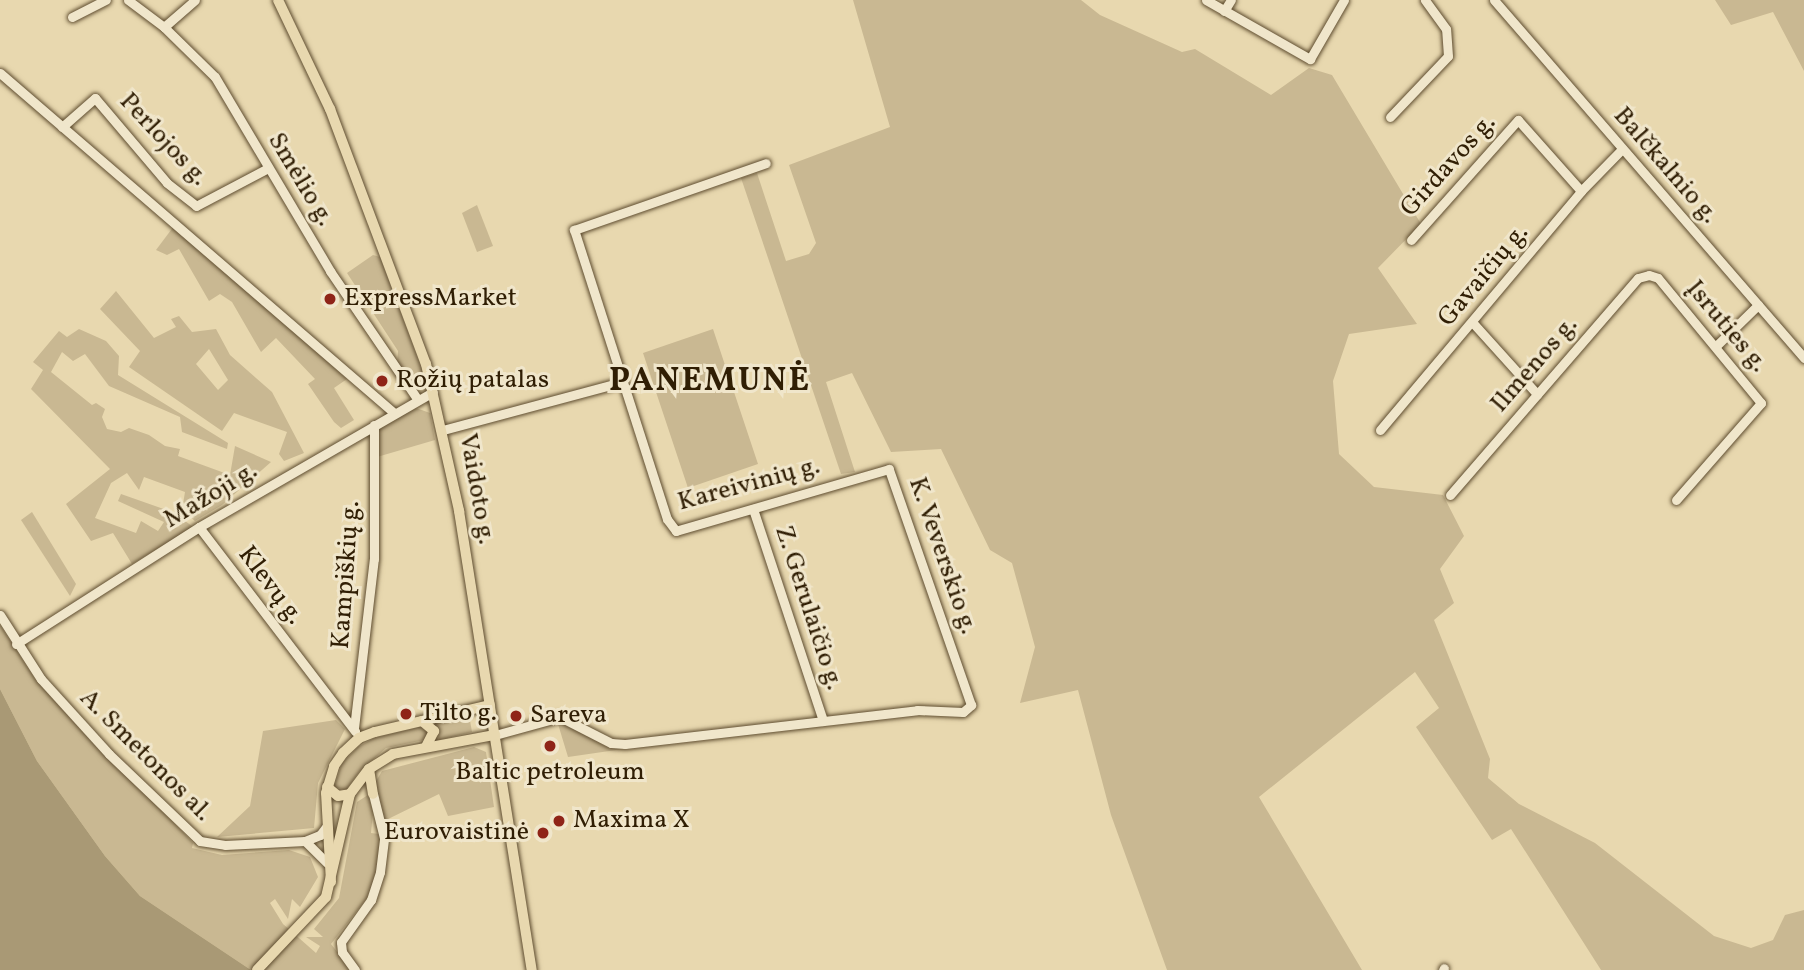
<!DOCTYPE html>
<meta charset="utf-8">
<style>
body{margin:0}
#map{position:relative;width:1804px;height:970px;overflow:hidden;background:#e8d8af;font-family:Vollkorn,serif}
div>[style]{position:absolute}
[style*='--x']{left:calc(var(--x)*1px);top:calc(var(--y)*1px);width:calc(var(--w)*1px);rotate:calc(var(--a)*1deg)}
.green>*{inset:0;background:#c9b892}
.water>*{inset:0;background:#a99975}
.roads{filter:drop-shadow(0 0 2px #5e4c2f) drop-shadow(0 0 2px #5e4c2f)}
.minor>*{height:9px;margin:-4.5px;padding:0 4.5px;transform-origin:4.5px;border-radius:4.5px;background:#f0e6cb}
.major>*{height:10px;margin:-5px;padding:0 5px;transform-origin:5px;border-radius:5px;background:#e8d8af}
.dots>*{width:19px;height:19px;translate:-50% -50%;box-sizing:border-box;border:4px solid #f0e6cb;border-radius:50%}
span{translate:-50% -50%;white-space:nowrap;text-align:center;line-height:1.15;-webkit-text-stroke:6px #f0e6cb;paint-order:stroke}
.street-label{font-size:26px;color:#301e04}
.poi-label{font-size:26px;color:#301e04}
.left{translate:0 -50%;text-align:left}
.right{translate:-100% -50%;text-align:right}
.district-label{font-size:33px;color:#301e04;font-weight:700;letter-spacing:2px}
</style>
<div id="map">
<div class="green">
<i style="clip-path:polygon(853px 0,1081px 0,1100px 15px,1182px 52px,1195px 49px,1271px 95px,1309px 68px,1332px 75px,1421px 224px,1378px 268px,1417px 324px,1349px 334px,1333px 381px,1339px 454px,1374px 487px,1443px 495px,1464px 536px,1440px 569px,1454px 603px,1434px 620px,1490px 759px,1488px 778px,1519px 804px,1595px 843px,1714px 936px,1751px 948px,1773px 940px,1785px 915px,1804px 910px,1804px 970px,1601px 970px,1511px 829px,1492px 840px,1416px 727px,1439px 708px,1415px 672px,1259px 797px,1362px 970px,1167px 970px,1111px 815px,1078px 690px,1020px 703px,1035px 647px,1012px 563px,990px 550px,941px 449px,891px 452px,852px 373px,826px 382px,855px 472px,841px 474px,741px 178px,757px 173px,786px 261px,809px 254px,816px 243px,789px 165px,890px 127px)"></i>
<i style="clip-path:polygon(1715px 0,1804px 0,1804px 71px,1773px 12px,1731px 25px)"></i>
<i style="clip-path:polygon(477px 205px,493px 246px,477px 252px,462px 213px)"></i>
<i style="clip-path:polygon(174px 226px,347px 379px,334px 388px,354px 420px,341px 428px,334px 422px,308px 384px,315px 379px,276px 338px,261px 352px,232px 302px,220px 294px,209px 301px,179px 249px,167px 255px,156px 250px)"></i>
<i style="clip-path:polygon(373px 255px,380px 257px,422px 370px,424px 382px,419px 388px,397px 365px,398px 351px,347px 273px)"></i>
<i style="clip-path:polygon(evenodd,116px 291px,154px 338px,176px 327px,171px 319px,179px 316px,192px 332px,216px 329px,230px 355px,272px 392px,304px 453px,284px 461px,279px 454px,287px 432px,234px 413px,222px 431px,129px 367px,140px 351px,100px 309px,116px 291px,209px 349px,228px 380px,218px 390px,196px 364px,209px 349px)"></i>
<i style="clip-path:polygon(79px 329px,106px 341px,119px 356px,118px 375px,228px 443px,227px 449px,182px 432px,180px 417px,109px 386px,85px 354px,73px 361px,62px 352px,51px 372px,92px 405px,96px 403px,105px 409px,102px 417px,107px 429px,121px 432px,129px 428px,149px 435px,165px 446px,180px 449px,178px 456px,230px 475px,235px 446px,271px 462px,222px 505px,195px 521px,182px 510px,185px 492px,144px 477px,139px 490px,127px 473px,111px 483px,95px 518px,136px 533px,141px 521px,158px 531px,164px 522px,118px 501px,121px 494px,175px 513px,193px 527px,132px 564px,113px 533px,91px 541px,66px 504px,110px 469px,31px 389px,43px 370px,33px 362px,59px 331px,67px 337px)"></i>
<i style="clip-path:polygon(713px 329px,758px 464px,688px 488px,643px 353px)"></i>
<i style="clip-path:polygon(416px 408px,430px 413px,435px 440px,377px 457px,379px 428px)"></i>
<i style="clip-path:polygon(32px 512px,76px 584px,70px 596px,21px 520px)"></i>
<i style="clip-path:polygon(0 625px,35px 679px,193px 843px,192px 848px,222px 855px,289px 850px,310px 857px,318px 877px,300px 907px,292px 899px,288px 919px,275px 899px,270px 903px,283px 924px,316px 953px,320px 946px,306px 937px,323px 937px,314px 929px,339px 898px,357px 802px,368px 795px,373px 812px,371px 833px,379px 834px,381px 844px,376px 874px,367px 898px,331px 944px,351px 970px,251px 970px,140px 896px,105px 856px,37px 761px,0 689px)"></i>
<i style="clip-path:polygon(469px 715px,472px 732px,439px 740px,435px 723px)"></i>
<i style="clip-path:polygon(336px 720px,345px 729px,318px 783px,314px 828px,217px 837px,250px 806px,263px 731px)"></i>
<i style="clip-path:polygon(558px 724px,571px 725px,605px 746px,623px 749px,568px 757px)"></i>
<i style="clip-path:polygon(420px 727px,429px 733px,424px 740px,386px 748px,359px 772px,346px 790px,334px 787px,342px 763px,358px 747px,374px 738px)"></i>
<i style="clip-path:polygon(474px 747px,486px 752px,494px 807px,448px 816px,439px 794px,384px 821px,375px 783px,382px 771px)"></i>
</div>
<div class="water">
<i style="clip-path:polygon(0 689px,37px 761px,105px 856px,140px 896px,251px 970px,0 970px)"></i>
</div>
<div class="roads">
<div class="minor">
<i style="--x:128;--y:0;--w:45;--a:36.9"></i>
<i style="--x:164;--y:27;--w:71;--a:44.4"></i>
<i style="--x:215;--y:77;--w:226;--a:59.3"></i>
<i style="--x:330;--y:271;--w:156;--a:55.7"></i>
<i style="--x:1206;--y:0;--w:120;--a:29.6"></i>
<i style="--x:1310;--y:59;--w:68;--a:-60"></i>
<i style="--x:1494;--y:0;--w:474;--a:49.1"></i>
<i style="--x:1224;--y:11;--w:13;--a:-58"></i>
<i style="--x:72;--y:17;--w:38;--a:-27"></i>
<i style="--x:164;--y:27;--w:41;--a:-41.1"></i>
<i style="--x:0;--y:73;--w:520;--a:40.79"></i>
<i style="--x:1390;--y:117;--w:84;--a:-46.4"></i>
<i style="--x:1448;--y:56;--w:27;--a:-94"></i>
<i style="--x:1446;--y:29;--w:36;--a:-126"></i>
<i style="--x:62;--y:127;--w:44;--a:-41.3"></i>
<i style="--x:95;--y:98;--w:111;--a:49.7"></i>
<i style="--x:167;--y:183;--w:37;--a:38"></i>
<i style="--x:196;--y:206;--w:81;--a:-27.8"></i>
<i style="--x:1411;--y:240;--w:161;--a:-48.3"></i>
<i style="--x:1518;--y:120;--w:95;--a:48.4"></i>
<i style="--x:1473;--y:323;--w:96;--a:48"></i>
<i style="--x:1716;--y:346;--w:59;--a:-44.3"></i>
<i style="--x:443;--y:430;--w:185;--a:-15"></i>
<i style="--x:1380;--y:430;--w:312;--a:-49.9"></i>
<i style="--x:1581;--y:191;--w:59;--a:-45.7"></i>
<i style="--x:1450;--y:495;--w:287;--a:-49.1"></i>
<i style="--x:1638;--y:278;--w:11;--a:-15"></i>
<i style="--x:1649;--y:275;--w:9;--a:18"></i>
<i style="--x:1658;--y:278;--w:162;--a:50.5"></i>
<i style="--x:1761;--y:403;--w:129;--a:131.2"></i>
<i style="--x:753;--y:509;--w:223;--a:71.7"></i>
<i style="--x:199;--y:527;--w:257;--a:52.6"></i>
<i style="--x:0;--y:615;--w:76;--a:57.4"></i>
<i style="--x:41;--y:679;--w:101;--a:47.8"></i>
<i style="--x:109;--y:754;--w:126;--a:43.7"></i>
<i style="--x:200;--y:841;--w:25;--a:9"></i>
<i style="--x:225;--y:845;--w:80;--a:-2.9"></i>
<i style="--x:305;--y:841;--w:16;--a:-22"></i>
<i style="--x:320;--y:835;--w:10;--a:-53"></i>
<i style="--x:16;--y:644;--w:217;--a:-32.6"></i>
<i style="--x:199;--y:527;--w:270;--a:-30"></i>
<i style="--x:354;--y:728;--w:170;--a:-83.3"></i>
<i style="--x:374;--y:559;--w:134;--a:-90"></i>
<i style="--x:495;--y:735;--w:67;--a:-15.5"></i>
<i style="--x:560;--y:717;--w:57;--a:27"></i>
<i style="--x:611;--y:743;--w:14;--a:4"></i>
<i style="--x:625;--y:744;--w:294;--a:-6.6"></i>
<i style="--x:917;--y:710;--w:46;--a:2.5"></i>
<i style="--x:963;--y:712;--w:11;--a:-41"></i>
<i style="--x:971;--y:705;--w:250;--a:-109.2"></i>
<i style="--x:889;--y:469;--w:222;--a:163.8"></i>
<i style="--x:676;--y:531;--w:15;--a:-127"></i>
<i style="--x:667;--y:519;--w:304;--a:-107.8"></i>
<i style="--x:574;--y:230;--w:203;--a:-19.2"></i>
<i style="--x:305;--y:841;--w:31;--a:45"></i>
<i style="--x:355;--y:970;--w:22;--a:-126"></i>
<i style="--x:342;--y:952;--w:10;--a:-96"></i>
<i style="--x:341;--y:942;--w:52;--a:-54.5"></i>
<i style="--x:371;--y:900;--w:29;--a:-72"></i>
<i style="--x:380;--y:872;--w:34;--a:-83"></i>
<i style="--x:384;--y:838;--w:45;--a:-104"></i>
<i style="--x:1443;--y:970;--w:2;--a:-63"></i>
</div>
<div class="major">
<i style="--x:278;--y:0;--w:121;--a:64.5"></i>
<i style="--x:330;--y:109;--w:272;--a:69.4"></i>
<i style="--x:426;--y:364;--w:151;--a:77.3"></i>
<i style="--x:459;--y:511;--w:465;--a:81"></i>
<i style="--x:422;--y:721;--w:16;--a:40"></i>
<i style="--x:434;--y:731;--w:18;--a:117"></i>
<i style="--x:369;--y:769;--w:25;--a:81"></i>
<i style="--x:327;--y:787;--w:14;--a:39"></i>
<i style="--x:338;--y:796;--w:12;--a:-9"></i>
<i style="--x:331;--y:882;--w:89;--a:-93.2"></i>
<i style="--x:326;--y:793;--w:28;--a:-73"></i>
<i style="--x:334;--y:766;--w:16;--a:-55"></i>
<i style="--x:343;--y:753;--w:22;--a:-43"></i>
<i style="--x:359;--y:738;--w:17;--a:-21"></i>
<i style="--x:375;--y:732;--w:118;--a:-13.2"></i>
<i style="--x:257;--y:970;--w:100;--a:-46.6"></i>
<i style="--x:326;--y:897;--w:106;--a:-76.9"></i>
<i style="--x:350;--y:794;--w:31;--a:-53"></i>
<i style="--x:369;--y:769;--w:28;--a:-32"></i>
<i style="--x:393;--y:754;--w:104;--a:-10.6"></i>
</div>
</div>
<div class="dots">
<i style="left:330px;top:299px;background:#8f2418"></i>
<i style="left:382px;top:381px;background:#8f2418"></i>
<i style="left:406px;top:714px;background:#8f2418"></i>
<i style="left:516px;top:716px;background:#8f2418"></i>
<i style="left:550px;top:746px;background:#8f2418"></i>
<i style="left:559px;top:821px;background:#8f2418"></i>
<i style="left:543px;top:833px;background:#8f2418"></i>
</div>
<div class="street-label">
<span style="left:163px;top:140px;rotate:47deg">Perlojos g.</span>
<span style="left:1449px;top:166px;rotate:-48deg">Girdavos g.</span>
<span style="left:1665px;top:166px;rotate:49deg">Balčkalnio g.</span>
<span style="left:300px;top:180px;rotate:59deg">Smėlio g.</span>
<span style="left:1484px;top:276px;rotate:-50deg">Gavaičių g.</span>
<span style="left:1726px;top:327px;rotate:50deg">Įsruties g.</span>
<span style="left:1535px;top:365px;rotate:-49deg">Ilmenos g.</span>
<span style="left:749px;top:485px;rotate:-15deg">Kareivinių g.</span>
<span style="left:476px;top:489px;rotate:80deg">Vaidoto g.</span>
<span style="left:211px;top:496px;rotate:-31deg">Mažoji g.</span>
<span style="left:942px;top:556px;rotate:71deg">K. Veverskio g.</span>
<span style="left:347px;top:575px;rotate:-86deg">Kampiškių g.</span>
<span style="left:270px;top:586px;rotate:53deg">Klevų g.</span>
<span style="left:808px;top:608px;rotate:72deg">Z. Gerulaičio g.</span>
<span style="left:145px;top:756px;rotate:45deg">A. Smetonos al.</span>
</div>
<div class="poi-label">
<span class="left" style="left:344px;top:299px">ExpressMarket</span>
<span class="left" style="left:396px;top:381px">Rožių patalas</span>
<span class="left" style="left:420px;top:714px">Tilto g.</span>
<span class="left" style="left:530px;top:716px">Sareva</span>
<span style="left:550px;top:773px">Baltic petroleum</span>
<span class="left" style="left:573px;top:821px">Maxima X</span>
<span class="right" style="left:529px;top:833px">Eurovaistinė</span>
</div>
<div class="district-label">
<span style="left:710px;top:383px">PANEMUNĖ</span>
</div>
</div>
